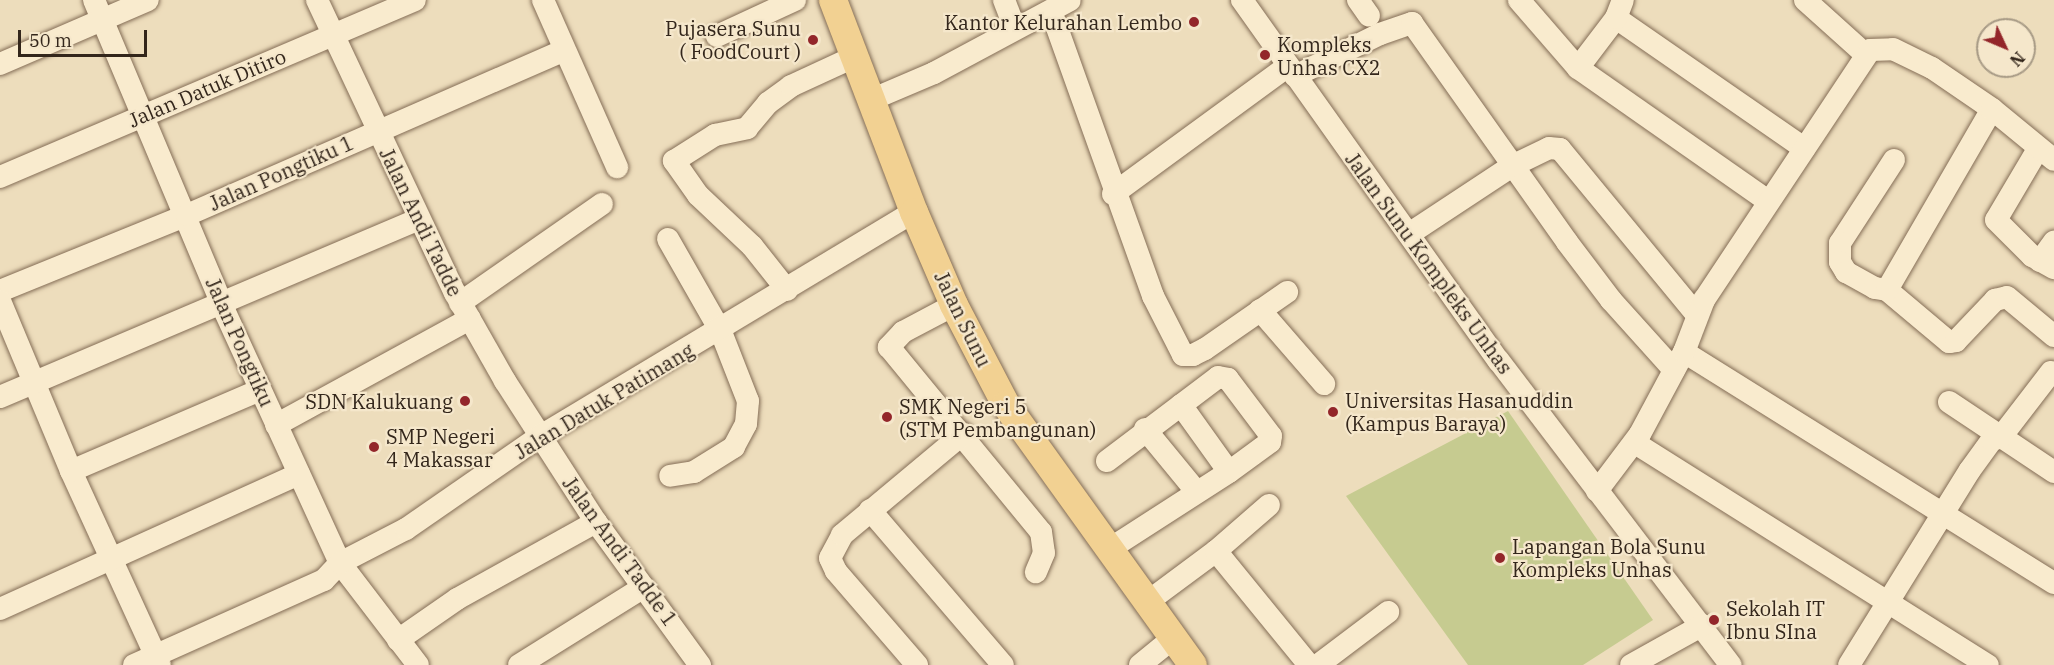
<!DOCTYPE html>
<style>
body{margin:0}
#map{position:relative;width:2054px;height:665px;overflow:hidden;background:#edddbc;font-family:"IBM Plex Serif",serif}
div>[style]{position:absolute}
[style*='--x']{left:calc(var(--x)*1px);top:calc(var(--y)*1px);width:calc(var(--w)*1px);rotate:calc(var(--a)*1deg)}
.green>*{inset:0;background:#c6cb90}
.roads{filter:drop-shadow(0 0 2px #846d56) drop-shadow(0 0 2px #846d56)}
.minor>*{height:22px;margin:-11px;padding:0 11px;transform-origin:11px;border-radius:11px;background:#f9ebce}
.major>*{height:28px;margin:-14px;padding:0 14px;transform-origin:14px;border-radius:14px;background:#f2d192}
.dots>*{width:16px;height:16px;translate:-50% -50%;box-sizing:border-box;border:3px solid #f5e7cb;border-radius:50%}
span{translate:-50% -50%;white-space:nowrap;text-align:center;line-height:1.15;-webkit-text-stroke:4.5px #f5e7cb;paint-order:stroke}
.poi-label{font-size:20px;color:#33261b}
.right{translate:-100% -50%;text-align:right}
.left{translate:0 -50%;text-align:left}
.street-label{font-size:20px;color:#33261b}
.north{position:absolute;left:1976px;top:18px;width:60px;height:60px;box-sizing:border-box;background:#f5e7cb;border:2px solid #a79a85;border-radius:50%;rotate:134deg;font-size:16px;font-weight:700;line-height:24px;text-align:center;color:#33261b}
.north::after{content:'';display:block;margin:auto;width:21px;height:27px;background:#93262a;clip-path:polygon(50% 0,100% 100%,50% 72%,0 100%)}
.scale{position:absolute;left:18px;top:30px;width:129px;height:27px;box-sizing:border-box;border:3px solid #33261b;border-top:0;padding-left:8px;font-size:18px;line-height:21px;white-space:nowrap;color:#33261b;-webkit-text-stroke:4px #f5e7cb;paint-order:stroke}
</style>
<div id="map">
<div class="green">
<i style="clip-path:polygon(1508px 411px,1653px 620px,1583px 665px,1468px 665px,1346px 496px)"></i>
</div>
<div class="roads">
<div class="minor">
<i style="--x:94;--y:0;--w:338;--a:67.2"></i>
<i style="--x:225;--y:312;--w:276;--a:65.4"></i>
<i style="--x:340;--y:563;--w:128;--a:52.6"></i>
<i style="--x:317;--y:0;--w:324;--a:64.8"></i>
<i style="--x:455;--y:293;--w:101;--a:60.4"></i>
<i style="--x:505;--y:381;--w:168;--a:57.2"></i>
<i style="--x:596;--y:522;--w:177;--a:54"></i>
<i style="--x:543;--y:0;--w:183;--a:66.1"></i>
<i style="--x:1004;--y:0;--w:30;--a:69"></i>
<i style="--x:1242;--y:0;--w:443;--a:54.6"></i>
<i style="--x:1499;--y:361;--w:382;--a:52.7"></i>
<i style="--x:1358;--y:0;--w:19;--a:55"></i>
<i style="--x:1519;--y:0;--w:90;--a:49.1"></i>
<i style="--x:1578;--y:68;--w:232;--a:35"></i>
<i style="--x:1805;--y:0;--w:81;--a:42"></i>
<i style="--x:1051;--y:11;--w:303;--a:70.3"></i>
<i style="--x:1153;--y:296;--w:66;--a:63"></i>
<i style="--x:1183;--y:355;--w:10;--a:0"></i>
<i style="--x:1193;--y:355;--w:13;--a:-27"></i>
<i style="--x:1205;--y:349;--w:100;--a:-34.8"></i>
<i style="--x:1616;--y:18;--w:229;--a:34.7"></i>
<i style="--x:717;--y:36;--w:86;--a:-24.8"></i>
<i style="--x:0;--y:64;--w:161;--a:-23.4"></i>
<i style="--x:1578;--y:68;--w:63;--a:-52.8"></i>
<i style="--x:1616;--y:18;--w:19;--a:-69"></i>
<i style="--x:1295;--y:76;--w:95;--a:-26.3"></i>
<i style="--x:1380;--y:34;--w:34;--a:-19"></i>
<i style="--x:1412;--y:23;--w:268;--a:54.7"></i>
<i style="--x:1567;--y:242;--w:73;--a:52.8"></i>
<i style="--x:1611;--y:300;--w:94;--a:48"></i>
<i style="--x:873;--y:99;--w:66;--a:-23.1"></i>
<i style="--x:934;--y:73;--w:154;--a:-28.2"></i>
<i style="--x:2038;--y:149;--w:82;--a:120.6"></i>
<i style="--x:1996;--y:220;--w:51;--a:45"></i>
<i style="--x:2032;--y:256;--w:25;--a:29"></i>
<i style="--x:1894;--y:160;--w:99;--a:123"></i>
<i style="--x:1840;--y:243;--w:19;--a:90"></i>
<i style="--x:1840;--y:262;--w:12;--a:59"></i>
<i style="--x:1846;--y:272;--w:33;--a:29"></i>
<i style="--x:1875;--y:288;--w:12;--a:9"></i>
<i style="--x:1887;--y:290;--w:81;--a:40"></i>
<i style="--x:1949;--y:342;--w:7;--a:-8"></i>
<i style="--x:1956;--y:341;--w:57;--a:-46.4"></i>
<i style="--x:1995;--y:300;--w:12;--a:-14"></i>
<i style="--x:2007;--y:297;--w:61;--a:39.7"></i>
<i style="--x:0;--y:177;--w:451;--a:-23.1"></i>
<i style="--x:1113;--y:194;--w:217;--a:-36.2"></i>
<i style="--x:1409;--y:234;--w:123;--a:-33.4"></i>
<i style="--x:1512;--y:166;--w:41;--a:-25.9"></i>
<i style="--x:1549;--y:148;--w:11;--a:5"></i>
<i style="--x:1560;--y:149;--w:214;--a:50.5"></i>
<i style="--x:668;--y:239;--w:107;--a:60.3"></i>
<i style="--x:721;--y:332;--w:74;--a:68.6"></i>
<i style="--x:748;--y:401;--w:23;--a:95"></i>
<i style="--x:746;--y:424;--w:26;--a:118"></i>
<i style="--x:734;--y:447;--w:47;--a:148"></i>
<i style="--x:694;--y:472;--w:24;--a:171"></i>
<i style="--x:2040;--y:261;--w:24;--a:-54"></i>
<i style="--x:787;--y:290;--w:56;--a:-128.5"></i>
<i style="--x:752;--y:246;--w:74;--a:-136.6"></i>
<i style="--x:698;--y:195;--w:42;--a:-125.2"></i>
<i style="--x:674;--y:161;--w:49;--a:-32.4"></i>
<i style="--x:715;--y:135;--w:33;--a:-12"></i>
<i style="--x:747;--y:128;--w:33;--a:-50"></i>
<i style="--x:768;--y:103;--w:29;--a:-36"></i>
<i style="--x:791;--y:86;--w:72;--a:-24.8"></i>
<i style="--x:1887;--y:290;--w:209;--a:-59.9"></i>
<i style="--x:0;--y:291;--w:202;--a:-22.1"></i>
<i style="--x:187;--y:215;--w:412;--a:-23.6"></i>
<i style="--x:0;--y:301;--w:184;--a:67.3"></i>
<i style="--x:71;--y:471;--w:213;--a:65.4"></i>
<i style="--x:460;--y:303;--w:173;--a:-34.9"></i>
<i style="--x:954;--y:305;--w:58;--a:152.1"></i>
<i style="--x:903;--y:332;--w:21;--a:133"></i>
<i style="--x:889;--y:347;--w:239;--a:50.6"></i>
<i style="--x:1041;--y:532;--w:21;--a:82"></i>
<i style="--x:1044;--y:553;--w:21;--a:113"></i>
<i style="--x:1260;--y:310;--w:98;--a:49.1"></i>
<i style="--x:1684;--y:352;--w:436;--a:32"></i>
<i style="--x:0;--y:397;--w:455;--a:-23"></i>
<i style="--x:1949;--y:402;--w:126;--a:33.7"></i>
<i style="--x:1181;--y:405;--w:82;--a:54.4"></i>
<i style="--x:276;--y:425;--w:221;--a:-28.7"></i>
<i style="--x:1145;--y:429;--w:80;--a:50.6"></i>
<i style="--x:1635;--y:443;--w:417;--a:32.2"></i>
<i style="--x:1107;--y:461;--w:139;--a:-37.1"></i>
<i style="--x:1218;--y:377;--w:10;--a:11"></i>
<i style="--x:1228;--y:379;--w:71;--a:53"></i>
<i style="--x:1271;--y:436;--w:6;--a:99"></i>
<i style="--x:1270;--y:442;--w:51;--a:143.8"></i>
<i style="--x:1229;--y:472;--w:144;--a:147.2"></i>
<i style="--x:71;--y:471;--w:206;--a:-23.2"></i>
<i style="--x:1597;--y:491;--w:71;--a:-53"></i>
<i style="--x:1640;--y:434;--w:93;--a:-61.8"></i>
<i style="--x:1684;--y:352;--w:56;--a:-69"></i>
<i style="--x:1704;--y:300;--w:300;--a:-56.4"></i>
<i style="--x:1870;--y:50;--w:23;--a:-2"></i>
<i style="--x:1893;--y:49;--w:43;--a:26"></i>
<i style="--x:1932;--y:68;--w:73;--a:34.3"></i>
<i style="--x:1992;--y:109;--w:80;--a:39.4"></i>
<i style="--x:870;--y:510;--w:204;--a:49.4"></i>
<i style="--x:1216;--y:551;--w:147;--a:50.8"></i>
<i style="--x:1146;--y:603;--w:87;--a:-36.6"></i>
<i style="--x:1216;--y:551;--w:70;--a:-41"></i>
<i style="--x:0;--y:609;--w:328;--a:-24.3"></i>
<i style="--x:398;--y:640;--w:72;--a:-34.8"></i>
<i style="--x:457;--y:599;--w:159;--a:-29"></i>
<i style="--x:134;--y:665;--w:208;--a:-24.1"></i>
<i style="--x:324;--y:580;--w:23;--a:-47"></i>
<i style="--x:340;--y:563;--w:74;--a:-27.3"></i>
<i style="--x:406;--y:529;--w:162;--a:-34.7"></i>
<i style="--x:539;--y:437;--w:437;--a:-31"></i>
<i style="--x:519;--y:665;--w:147;--a:-32"></i>
<i style="--x:917;--y:665;--w:124;--a:-130.8"></i>
<i style="--x:836;--y:571;--w:14;--a:-115"></i>
<i style="--x:830;--y:558;--w:26;--a:-62"></i>
<i style="--x:842;--y:535;--w:158;--a:-39.9"></i>
<i style="--x:1140;--y:665;--w:41;--a:-39.1"></i>
<i style="--x:1318;--y:665;--w:88;--a:-37.1"></i>
<i style="--x:1631;--y:665;--w:82;--a:-29.1"></i>
<i style="--x:1849;--y:665;--w:229;--a:-58.2"></i>
<i style="--x:1970;--y:470;--w:37;--a:-54"></i>
<i style="--x:1992;--y:440;--w:9;--a:-18"></i>
<i style="--x:2001;--y:437;--w:82;--a:-52.4"></i>
</div>
<div class="major">
<i style="--x:833;--y:0;--w:227;--a:69.1"></i>
<i style="--x:914;--y:212;--w:101;--a:66.7"></i>
<i style="--x:954;--y:305;--w:113;--a:62.5"></i>
<i style="--x:1006;--y:405;--w:320;--a:54.3"></i>
</div>
</div>
<div class="dots">
<i style="left:1194px;top:22px;background:#93262a"></i>
<i style="left:813px;top:40px;background:#93262a"></i>
<i style="left:1265px;top:55px;background:#93262a"></i>
<i style="left:465px;top:401px;background:#93262a"></i>
<i style="left:1333px;top:412px;background:#93262a"></i>
<i style="left:887px;top:417px;background:#93262a"></i>
<i style="left:374px;top:447px;background:#93262a"></i>
<i style="left:1500px;top:558px;background:#93262a"></i>
<i style="left:1714px;top:620px;background:#93262a"></i>
</div>
<div class="poi-label">
<span class="right" style="left:1182px;top:22px">Kantor Kelurahan Lembo</span>
<span class="right" style="left:801px;top:40px">Pujasera Sunu<br>( FoodCourt )</span>
<span class="left" style="left:1277px;top:56px">Kompleks<br>Unhas CX2</span>
<span class="left" style="left:1345px;top:412px">Universitas Hasanuddin<br>(Kampus Baraya)</span>
<span class="right" style="left:453px;top:401px">SDN Kalukuang</span>
<span class="left" style="left:899px;top:418px">SMK Negeri 5<br>(STM Pembangunan)</span>
<span class="left" style="left:386px;top:448px">SMP Negeri<br>4 Makassar</span>
<span class="left" style="left:1512px;top:558px">Lapangan Bola Sunu<br>Kompleks Unhas</span>
<span class="left" style="left:1726px;top:620px">Sekolah IT<br>Ibnu SIna</span>
</div>
<div class="street-label">
<span style="left:207px;top:88px;rotate:-23deg">Jalan Datuk Ditiro</span>
<span style="left:281px;top:173px;rotate:-24deg">Jalan Pongtiku 1</span>
<span style="left:421px;top:222px;rotate:64deg">Jalan Andi Tadde</span>
<span style="left:1429px;top:263px;rotate:54deg">Jalan Sunu Kompleks Unhas</span>
<span style="left:963px;top:319px;rotate:64deg">Jalan Sunu</span>
<span style="left:240px;top:342px;rotate:66deg">Jalan Pongtiku</span>
<span style="left:604px;top:401px;rotate:-31deg">Jalan Datuk Patimang</span>
<span style="left:620px;top:551px;rotate:54deg">Jalan Andi Tadde 1</span>
</div>
<div class="north">N</div>
<div class="scale">50 m</div>
</div>
